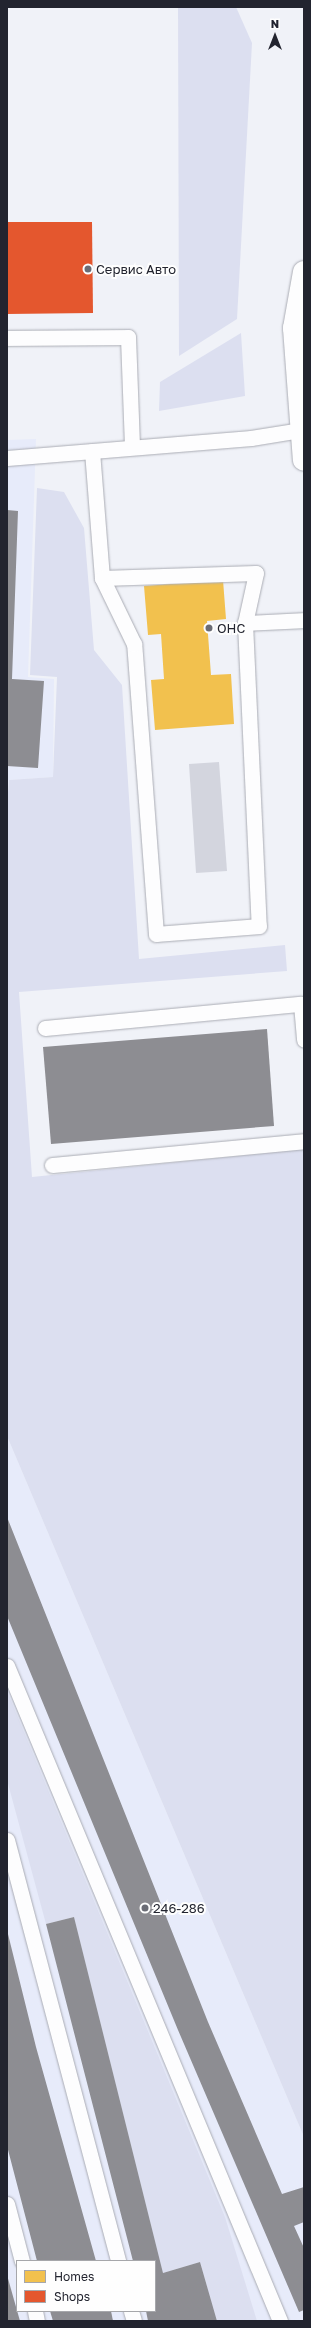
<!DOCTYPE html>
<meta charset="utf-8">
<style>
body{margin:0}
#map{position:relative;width:311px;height:2328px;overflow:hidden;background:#f0f2f8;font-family:"Golos Text",sans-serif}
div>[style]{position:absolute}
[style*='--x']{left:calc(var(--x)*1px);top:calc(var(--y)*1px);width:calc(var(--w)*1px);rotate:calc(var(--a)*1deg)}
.built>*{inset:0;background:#e7ebfa}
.green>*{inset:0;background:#dcdff0}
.homes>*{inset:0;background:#f2c14e}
.shops>*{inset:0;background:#e4572e}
.industry>*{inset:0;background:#8d8d92}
.building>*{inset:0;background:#d3d5de}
.roads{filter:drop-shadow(0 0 1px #aaacb4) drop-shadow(0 0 1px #aaacb4)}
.service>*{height:15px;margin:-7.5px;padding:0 7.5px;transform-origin:7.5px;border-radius:7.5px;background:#fdfdfe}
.secondary>*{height:22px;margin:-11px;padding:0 11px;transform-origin:11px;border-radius:11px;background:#fdfdfe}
.dots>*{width:11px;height:11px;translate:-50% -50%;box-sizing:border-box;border:2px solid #fefefe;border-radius:50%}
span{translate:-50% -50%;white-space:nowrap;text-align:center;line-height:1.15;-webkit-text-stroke:4px #fefefe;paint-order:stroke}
.poi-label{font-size:13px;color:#22242f}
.left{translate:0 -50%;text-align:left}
.frame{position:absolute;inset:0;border:8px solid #22242f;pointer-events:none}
.legend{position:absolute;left:16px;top:2260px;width:140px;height:52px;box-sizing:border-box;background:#fefefe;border:1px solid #a6a7ab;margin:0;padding:5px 7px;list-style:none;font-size:12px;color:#22242f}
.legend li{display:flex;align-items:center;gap:8px;height:20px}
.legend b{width:20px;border:1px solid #a6a7ab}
.north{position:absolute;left:255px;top:16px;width:40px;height:40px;-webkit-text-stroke:3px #fefefe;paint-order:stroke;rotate:0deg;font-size:11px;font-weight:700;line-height:16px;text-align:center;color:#22242f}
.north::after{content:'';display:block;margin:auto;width:14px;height:18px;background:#22242f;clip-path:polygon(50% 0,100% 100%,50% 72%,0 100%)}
</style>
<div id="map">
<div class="built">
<i style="clip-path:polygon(36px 439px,28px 677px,54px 679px,53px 777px,9px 780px,7px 805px,7px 440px)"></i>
<i style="clip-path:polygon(evenodd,7px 1436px,304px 2137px,304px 2321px,7px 2321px,7px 1436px,17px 2261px,155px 2261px,155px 2311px,17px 2311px,17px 2261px)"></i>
</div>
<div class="green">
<i style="clip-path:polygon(178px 7px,236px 7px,252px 43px,237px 319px,179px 356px)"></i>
<i style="clip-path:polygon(241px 333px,245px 396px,159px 411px,160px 382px)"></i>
<i style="clip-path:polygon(37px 488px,64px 492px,84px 528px,94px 650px,122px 685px,139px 959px,285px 945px,287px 971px,19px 992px,32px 1177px,304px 1149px,304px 2137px,7px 1436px,7px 805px,9px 780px,53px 777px,57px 677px,30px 675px)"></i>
<i style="clip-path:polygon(7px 1691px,225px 2217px,257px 2321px,217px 2321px,200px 2262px,163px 2273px,74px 1917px,46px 1924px,7px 1780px)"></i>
</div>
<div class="homes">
<i style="clip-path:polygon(223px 580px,226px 619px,207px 621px,211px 675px,231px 674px,234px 724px,155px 730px,151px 680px,164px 679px,161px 634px,148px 635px,144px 586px)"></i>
</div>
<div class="shops">
<i style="clip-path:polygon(7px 222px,92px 222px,93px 313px,7px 314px)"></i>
</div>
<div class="industry">
<i style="clip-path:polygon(7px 510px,18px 511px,12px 679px,44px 681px,38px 768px,7px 766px)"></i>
<i style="clip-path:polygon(267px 1029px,274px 1126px,51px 1144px,43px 1047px)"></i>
<i style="clip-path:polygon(7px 1517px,208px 2022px,282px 2194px,304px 2187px,304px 2222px,294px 2226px,304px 2248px,304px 2310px,299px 2312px,178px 2030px,7px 1616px)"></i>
<i style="clip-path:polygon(74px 1917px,163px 2273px,200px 2262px,217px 2321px,148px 2321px,146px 2311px,155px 2311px,155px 2261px,133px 2261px,46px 1924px)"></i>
<i style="clip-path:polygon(7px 1930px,36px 2047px,96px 2261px,37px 2261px,7px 2146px)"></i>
<i style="clip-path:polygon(7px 2275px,20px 2321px,7px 2321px)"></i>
<i style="clip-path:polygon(50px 2311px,111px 2311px,113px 2321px,53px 2321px)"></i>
</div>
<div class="building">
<i style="clip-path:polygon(219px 762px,227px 871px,196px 873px,189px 764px)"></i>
</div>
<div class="roads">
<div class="service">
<i style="--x:7;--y:338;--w:121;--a:-0.5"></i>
<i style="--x:128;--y:337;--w:110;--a:87.9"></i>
<i style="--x:92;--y:451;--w:127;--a:85.5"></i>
<i style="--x:102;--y:578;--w:154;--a:-1.9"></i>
<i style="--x:256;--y:573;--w:51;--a:102.4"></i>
<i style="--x:245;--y:623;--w:303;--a:87.4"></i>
<i style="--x:259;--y:926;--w:103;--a:175.6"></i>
<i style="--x:156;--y:934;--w:291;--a:-94.3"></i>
<i style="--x:134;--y:644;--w:73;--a:-115.9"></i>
<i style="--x:7;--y:458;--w:245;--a:-4.7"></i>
<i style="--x:251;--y:438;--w:51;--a:-9.1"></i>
<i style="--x:245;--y:623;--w:59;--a:-2.9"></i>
<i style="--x:45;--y:1028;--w:257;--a:-5.4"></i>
<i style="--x:301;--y:1004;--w:36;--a:85"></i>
<i style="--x:52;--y:1165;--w:253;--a:-5.4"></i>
<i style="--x:7;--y:1666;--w:710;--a:67.37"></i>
<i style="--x:7;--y:1840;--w:435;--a:75.2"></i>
<i style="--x:7;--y:2204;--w:59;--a:75.3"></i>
<i style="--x:35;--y:2311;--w:10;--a:79"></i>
<i style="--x:131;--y:2311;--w:10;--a:73"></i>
</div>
<div class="secondary">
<i style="--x:304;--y:272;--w:57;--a:100.1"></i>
<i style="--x:294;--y:328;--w:132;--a:85.7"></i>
</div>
</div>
<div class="dots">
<i style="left:88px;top:269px;background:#6a6c75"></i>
<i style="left:209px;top:628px;background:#6a6c75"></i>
<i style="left:145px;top:1908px;background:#6a6c75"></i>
</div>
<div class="poi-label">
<span class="left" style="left:96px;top:269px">Сервис Авто</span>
<span class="left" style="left:217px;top:628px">ОНС</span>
<span class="left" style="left:153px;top:1908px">246-286</span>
</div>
<div class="frame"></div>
<ul class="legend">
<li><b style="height:11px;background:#f2c14e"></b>Homes</li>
<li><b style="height:11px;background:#e4572e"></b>Shops</li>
</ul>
<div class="north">N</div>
</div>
